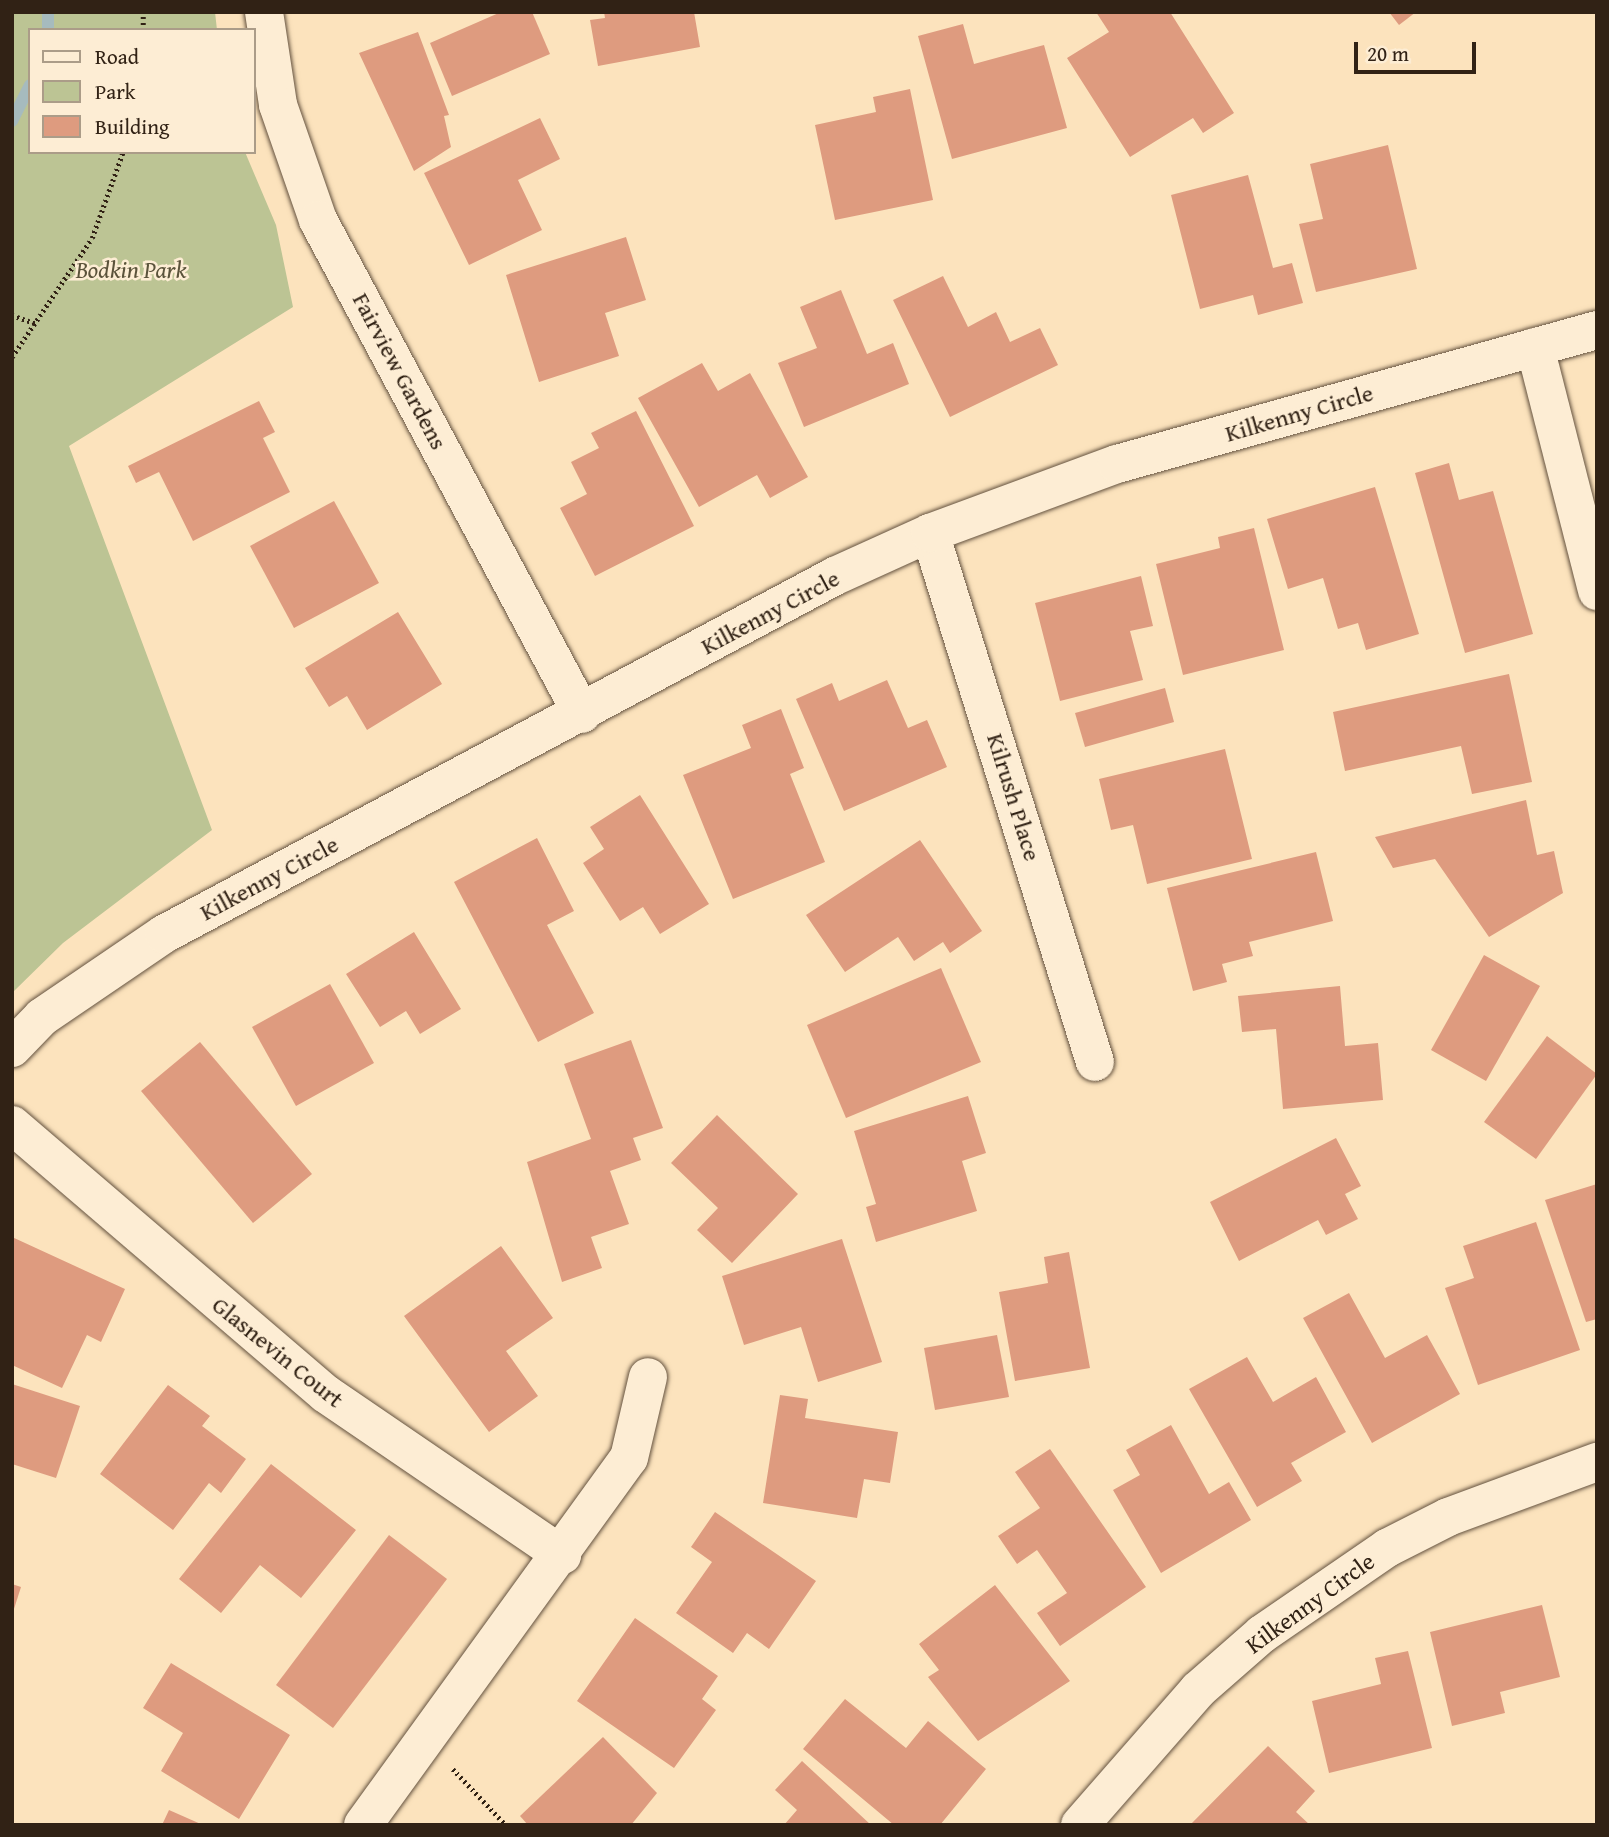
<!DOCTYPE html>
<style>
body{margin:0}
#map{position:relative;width:1609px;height:1837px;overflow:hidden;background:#fce3bd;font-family:"Gentium Book Plus",serif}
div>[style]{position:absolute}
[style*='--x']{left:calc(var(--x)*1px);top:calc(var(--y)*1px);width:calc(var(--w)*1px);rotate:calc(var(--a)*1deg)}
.green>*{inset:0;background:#bcc494}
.stream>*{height:12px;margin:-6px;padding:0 6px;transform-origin:6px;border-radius:6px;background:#a6bbbe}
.building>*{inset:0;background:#de9b7f}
.path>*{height:4.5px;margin-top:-2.25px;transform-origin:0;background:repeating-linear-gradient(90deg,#312215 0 2px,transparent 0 5.5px)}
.roads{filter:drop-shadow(0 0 2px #64523f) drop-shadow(0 0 2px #64523f)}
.street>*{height:38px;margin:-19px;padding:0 19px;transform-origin:19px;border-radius:19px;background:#fdedd4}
span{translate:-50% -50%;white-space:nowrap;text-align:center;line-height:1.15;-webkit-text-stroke:5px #fdedd4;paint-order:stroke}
.park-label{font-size:24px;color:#5b533b;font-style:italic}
.street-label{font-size:24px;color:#312215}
.frame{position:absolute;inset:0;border:14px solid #312215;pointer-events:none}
.legend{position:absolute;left:28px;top:28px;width:228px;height:126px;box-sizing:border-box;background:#fdedd4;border:2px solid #ab9c88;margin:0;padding:9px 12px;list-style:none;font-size:21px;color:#312215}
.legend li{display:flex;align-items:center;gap:14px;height:35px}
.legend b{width:35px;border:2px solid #ab9c88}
.scale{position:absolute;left:1354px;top:42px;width:122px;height:32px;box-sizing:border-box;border:4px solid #312215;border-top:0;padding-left:9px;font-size:21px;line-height:24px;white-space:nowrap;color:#312215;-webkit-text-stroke:5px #fdedd4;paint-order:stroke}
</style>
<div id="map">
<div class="green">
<i style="clip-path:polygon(12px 12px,215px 12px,217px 30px,30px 30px,30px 152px,245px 152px,276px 225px,293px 307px,69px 446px,212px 830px,63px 943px,12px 993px)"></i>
</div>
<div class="stream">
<i style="--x:48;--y:30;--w:18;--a:-90"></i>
<i style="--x:12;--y:121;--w:40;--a:-63.4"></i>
</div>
<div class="building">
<i style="clip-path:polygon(501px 12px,532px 12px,550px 54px,452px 96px,430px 43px)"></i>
<i style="clip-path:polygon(604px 12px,694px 12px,700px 47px,598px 66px,590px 20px,605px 18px)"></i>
<i style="clip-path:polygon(1096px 12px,1170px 12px,1234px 113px,1203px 133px,1193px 118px,1130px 157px,1067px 58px,1109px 32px)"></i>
<i style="clip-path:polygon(1389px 12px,1416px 12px,1399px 25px)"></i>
<i style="clip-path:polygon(963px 24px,974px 64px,1044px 45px,1067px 128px,952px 159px,918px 36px)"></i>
<i style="clip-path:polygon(418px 32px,449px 115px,444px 116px,451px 147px,414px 171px,359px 53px)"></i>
<i style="clip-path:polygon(910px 89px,933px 200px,835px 220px,815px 125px,876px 112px,873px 97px)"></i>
<i style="clip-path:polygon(540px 118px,560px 159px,518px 180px,542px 230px,469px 265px,424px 173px)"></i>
<i style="clip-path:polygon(1388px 145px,1417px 269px,1316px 292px,1299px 224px,1323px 219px,1310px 164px)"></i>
<i style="clip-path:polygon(1248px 175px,1273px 268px,1292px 263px,1303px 303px,1258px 315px,1253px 295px,1200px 309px,1171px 195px)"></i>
<i style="clip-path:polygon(626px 237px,646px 300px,605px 313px,619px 356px,539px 382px,506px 275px)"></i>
<i style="clip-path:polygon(943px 276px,968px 327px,996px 312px,1010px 342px,1040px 328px,1058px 365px,950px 417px,893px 300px)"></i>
<i style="clip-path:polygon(841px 290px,867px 354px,893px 343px,909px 384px,804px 427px,778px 363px,817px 348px,800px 307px)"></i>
<i style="clip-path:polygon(702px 363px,718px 391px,750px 373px,808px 477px,770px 498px,757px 475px,699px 507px,638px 398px)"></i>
<i style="clip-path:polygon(259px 401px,275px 432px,263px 438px,290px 492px,193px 541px,159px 472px,136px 483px,128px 466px)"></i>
<i style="clip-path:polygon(636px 411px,694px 526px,595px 576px,560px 508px,587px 494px,571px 462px,599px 448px,591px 433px)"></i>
<i style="clip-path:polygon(1449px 463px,1459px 500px,1493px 491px,1533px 634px,1465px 653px,1415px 473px)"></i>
<i style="clip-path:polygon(1375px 487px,1419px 634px,1366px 650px,1358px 623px,1338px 629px,1323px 578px,1288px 589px,1267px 519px)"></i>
<i style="clip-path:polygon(334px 501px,379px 583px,294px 628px,250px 546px)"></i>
<i style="clip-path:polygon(1254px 528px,1284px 650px,1183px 675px,1156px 564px,1220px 548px,1218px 537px)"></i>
<i style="clip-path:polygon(1141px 576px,1153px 626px,1130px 631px,1143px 680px,1060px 701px,1035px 603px)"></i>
<i style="clip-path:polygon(398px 612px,442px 684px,367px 730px,347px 696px,329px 707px,305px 668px)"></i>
<i style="clip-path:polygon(1509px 674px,1532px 782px,1472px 794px,1461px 746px,1345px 771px,1333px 712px)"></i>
<i style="clip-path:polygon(887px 680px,908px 728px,927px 720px,947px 767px,844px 811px,796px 699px,832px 683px,839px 701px)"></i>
<i style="clip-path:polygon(1165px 688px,1174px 722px,1085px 747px,1075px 713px)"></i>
<i style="clip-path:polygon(781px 709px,804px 768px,790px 774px,825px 862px,733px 899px,683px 775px,751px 748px,742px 725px)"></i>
<i style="clip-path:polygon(1225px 749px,1252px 859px,1147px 884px,1133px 825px,1111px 830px,1099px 779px)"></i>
<i style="clip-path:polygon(640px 795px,709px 904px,660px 934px,643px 907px,620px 921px,583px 863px,604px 849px,590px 827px)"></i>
<i style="clip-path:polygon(1526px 800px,1537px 855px,1554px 851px,1563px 893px,1489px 937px,1435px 859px,1393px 868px,1375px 837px)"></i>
<i style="clip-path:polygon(537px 838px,574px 911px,547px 925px,594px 1013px,538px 1042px,454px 882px)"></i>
<i style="clip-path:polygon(920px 840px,982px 931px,950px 953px,943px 942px,914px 961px,898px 937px,845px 972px,806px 915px)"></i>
<i style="clip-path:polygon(1316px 852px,1333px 921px,1249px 942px,1253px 956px,1222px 964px,1227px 982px,1193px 991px,1167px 888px)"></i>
<i style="clip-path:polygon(414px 932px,461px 1009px,420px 1034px,406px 1011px,380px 1027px,346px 974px)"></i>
<i style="clip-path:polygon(1484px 955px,1540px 986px,1486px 1081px,1431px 1050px)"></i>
<i style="clip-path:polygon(941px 968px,981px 1062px,846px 1118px,807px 1025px)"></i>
<i style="clip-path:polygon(330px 984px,374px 1063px,296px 1106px,252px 1027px)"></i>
<i style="clip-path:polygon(1340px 986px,1345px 1046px,1378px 1043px,1383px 1100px,1283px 1109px,1276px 1029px,1242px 1032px,1238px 996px)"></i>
<i style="clip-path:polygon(1547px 1036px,1597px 1074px,1536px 1159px,1484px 1122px)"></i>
<i style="clip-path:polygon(631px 1040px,663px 1128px,633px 1138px,641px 1160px,610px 1171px,629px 1224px,591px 1237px,602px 1268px,562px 1282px,527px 1162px,591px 1139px,564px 1064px)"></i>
<i style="clip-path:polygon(200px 1042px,312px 1174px,253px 1223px,141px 1091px)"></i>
<i style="clip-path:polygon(968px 1096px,986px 1153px,962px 1161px,977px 1211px,876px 1242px,866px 1207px,876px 1204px,854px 1131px)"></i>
<i style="clip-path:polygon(717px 1115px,798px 1194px,732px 1263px,697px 1230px,718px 1208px,671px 1163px)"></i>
<i style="clip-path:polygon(1336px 1138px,1361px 1186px,1345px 1194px,1358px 1219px,1326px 1235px,1318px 1220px,1239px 1261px,1210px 1202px)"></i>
<i style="clip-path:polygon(1597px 1184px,1597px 1319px,1586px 1322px,1545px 1200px)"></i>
<i style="clip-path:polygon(1536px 1222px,1580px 1350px,1478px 1385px,1445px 1288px,1474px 1278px,1463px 1246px)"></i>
<i style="clip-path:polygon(12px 1237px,125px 1289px,101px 1342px,87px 1335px,62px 1388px,12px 1365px)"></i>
<i style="clip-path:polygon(842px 1239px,882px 1362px,818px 1382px,801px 1327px,744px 1345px,722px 1276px)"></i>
<i style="clip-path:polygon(501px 1246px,553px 1318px,506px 1351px,538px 1396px,489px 1432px,404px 1316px)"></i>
<i style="clip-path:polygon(1069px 1252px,1090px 1368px,1015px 1381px,999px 1292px,1048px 1283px,1044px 1257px)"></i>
<i style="clip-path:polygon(1349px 1293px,1385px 1358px,1427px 1335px,1460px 1394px,1372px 1443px,1303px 1318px)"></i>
<i style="clip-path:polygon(997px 1335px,1009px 1397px,935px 1410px,924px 1348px)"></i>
<i style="clip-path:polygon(1247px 1357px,1273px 1402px,1316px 1377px,1346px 1432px,1291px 1463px,1302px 1481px,1257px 1507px,1189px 1389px)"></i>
<i style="clip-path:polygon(12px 1384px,80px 1406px,56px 1478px,12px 1464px)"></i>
<i style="clip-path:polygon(168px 1385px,210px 1416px,202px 1426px,246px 1459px,221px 1493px,209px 1483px,173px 1530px,100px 1474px)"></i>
<i style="clip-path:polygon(780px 1395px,808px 1399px,805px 1418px,898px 1432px,890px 1483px,864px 1479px,857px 1518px,763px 1503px)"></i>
<i style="clip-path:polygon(1171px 1425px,1209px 1494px,1229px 1482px,1251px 1520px,1161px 1573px,1113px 1490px,1140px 1475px,1126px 1450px)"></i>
<i style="clip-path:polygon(1050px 1449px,1146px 1587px,1060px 1646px,1037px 1613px,1067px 1593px,1037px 1550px,1017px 1564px,998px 1536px,1040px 1508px,1015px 1472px)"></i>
<i style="clip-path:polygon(271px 1464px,356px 1530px,301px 1598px,260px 1565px,221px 1613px,179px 1579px)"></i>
<i style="clip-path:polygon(715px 1512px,816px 1581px,769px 1649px,747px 1633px,733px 1653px,676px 1613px,712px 1562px,691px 1547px)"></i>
<i style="clip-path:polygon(389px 1535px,447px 1579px,333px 1728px,276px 1685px)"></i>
<i style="clip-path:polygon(12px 1584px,21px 1587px,13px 1612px,12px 1612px)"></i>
<i style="clip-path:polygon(995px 1585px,1070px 1681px,978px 1741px,928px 1677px,939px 1670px,919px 1644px)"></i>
<i style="clip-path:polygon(1542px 1605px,1560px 1677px,1500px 1692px,1505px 1713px,1452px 1726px,1430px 1632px)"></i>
<i style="clip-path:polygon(635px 1618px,718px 1676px,702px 1699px,716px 1710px,674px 1768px,577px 1701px)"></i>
<i style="clip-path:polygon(1408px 1651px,1432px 1748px,1329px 1773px,1312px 1701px,1381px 1684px,1375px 1658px)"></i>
<i style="clip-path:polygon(171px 1663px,290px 1735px,239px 1819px,161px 1771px,183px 1733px,143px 1708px)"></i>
<i style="clip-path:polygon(845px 1699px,906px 1748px,928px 1721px,986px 1769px,940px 1825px,894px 1825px,803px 1749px)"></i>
<i style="clip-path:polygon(603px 1737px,657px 1793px,631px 1825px,528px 1825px,520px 1816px)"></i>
<i style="clip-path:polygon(1268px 1746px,1315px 1791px,1296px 1812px,1310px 1825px,1190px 1825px)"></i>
<i style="clip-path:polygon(802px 1761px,871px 1825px,784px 1825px,797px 1810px,775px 1790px)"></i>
<i style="clip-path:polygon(169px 1810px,203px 1825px,162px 1825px)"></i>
</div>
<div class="path">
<i style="--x:143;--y:30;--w:18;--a:-90"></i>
<i style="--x:12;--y:315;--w:27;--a:20"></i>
<i style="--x:12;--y:357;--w:143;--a:-56.1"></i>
<i style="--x:92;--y:238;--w:91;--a:-70.2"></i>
<i style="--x:453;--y:1769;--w:77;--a:46.6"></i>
</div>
<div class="roads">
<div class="street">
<i style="--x:264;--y:12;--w:94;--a:81.4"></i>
<i style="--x:278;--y:105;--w:122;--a:70.8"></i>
<i style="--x:318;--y:220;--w:560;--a:61.88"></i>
<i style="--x:1535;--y:347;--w:252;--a:75.7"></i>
<i style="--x:930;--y:533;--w:554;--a:72.68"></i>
<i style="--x:12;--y:1048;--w:43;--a:-45.9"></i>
<i style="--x:42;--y:1017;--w:148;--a:-34.2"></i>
<i style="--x:164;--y:934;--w:761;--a:-28.08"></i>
<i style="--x:835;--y:576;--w:104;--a:-24.4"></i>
<i style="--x:930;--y:533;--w:199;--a:-20.3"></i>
<i style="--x:1117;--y:464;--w:498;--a:-15.6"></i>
<i style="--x:12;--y:1125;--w:413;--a:40.6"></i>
<i style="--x:326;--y:1394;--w:286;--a:34.3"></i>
<i style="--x:363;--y:1825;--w:453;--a:-54.1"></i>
<i style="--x:629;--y:1458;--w:83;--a:-76.8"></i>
<i style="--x:1080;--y:1825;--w:179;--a:-48.8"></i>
<i style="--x:1198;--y:1690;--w:85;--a:-41.2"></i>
<i style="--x:1262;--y:1634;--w:152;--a:-34.5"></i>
<i style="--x:1387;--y:1548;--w:68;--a:-26.9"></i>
<i style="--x:1448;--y:1517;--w:159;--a:-20.3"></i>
</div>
</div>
<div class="park-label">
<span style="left:131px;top:270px">Bodkin Park</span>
</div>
<div class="street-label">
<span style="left:400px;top:371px;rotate:62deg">Fairview Gardens</span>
<span style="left:1299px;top:413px;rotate:-16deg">Kilkenny Circle</span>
<span style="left:770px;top:612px;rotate:-28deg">Kilkenny Circle</span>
<span style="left:1014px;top:797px;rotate:73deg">Kilrush Place</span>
<span style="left:269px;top:878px;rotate:-28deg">Kilkenny Circle</span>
<span style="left:278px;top:1352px;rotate:39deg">Glasnevin Court</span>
<span style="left:1310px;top:1603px;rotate:-36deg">Kilkenny Circle</span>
</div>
<div class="frame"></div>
<ul class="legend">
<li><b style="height:9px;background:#fdedd4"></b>Road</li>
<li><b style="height:19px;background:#bcc494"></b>Park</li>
<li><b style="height:19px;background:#de9b7f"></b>Building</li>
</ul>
<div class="scale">20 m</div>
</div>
